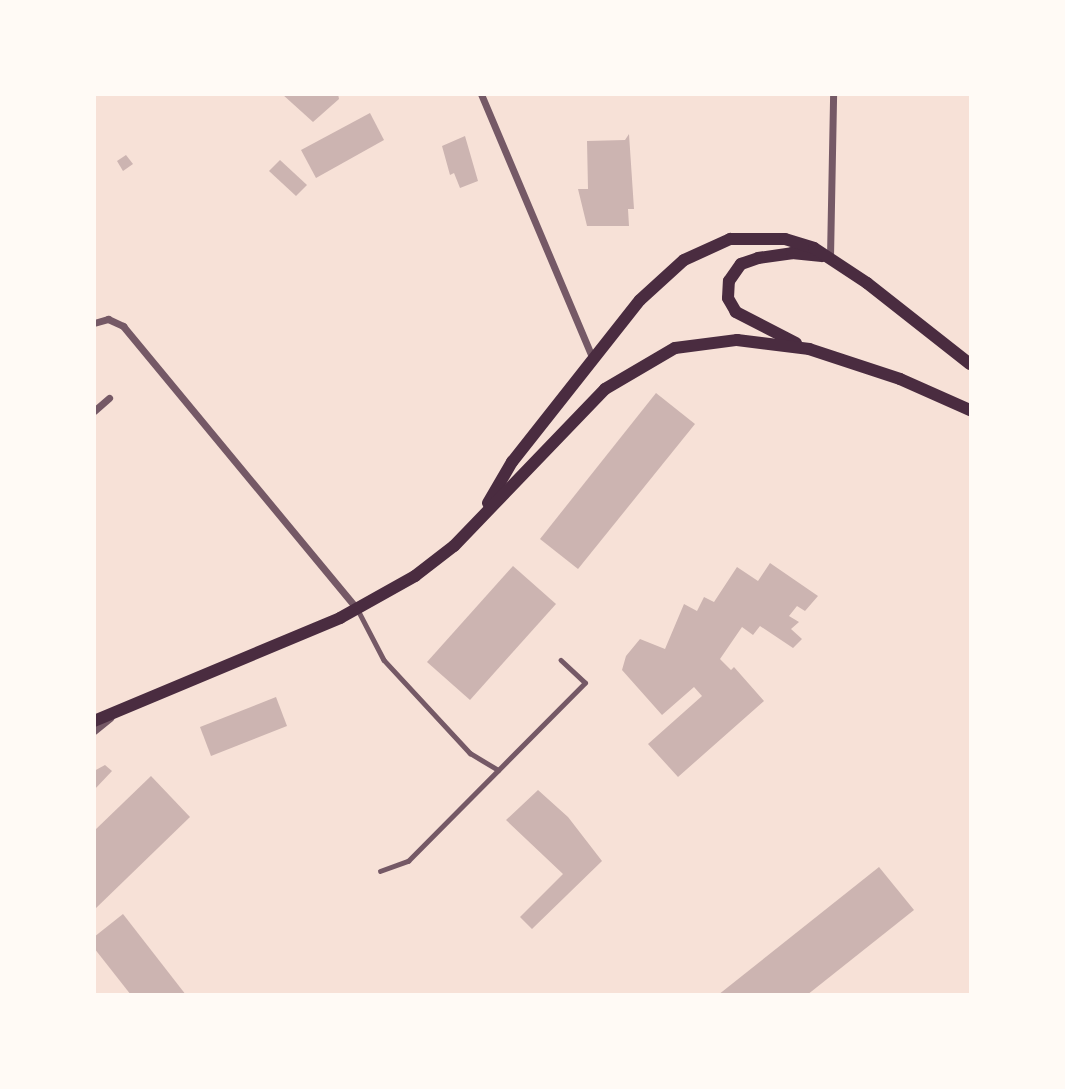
<!DOCTYPE html>
<style>
body{margin:0}
#map{position:relative;width:1065px;height:1089px;overflow:hidden;background:#f7e1d7;font-family:"DM Sans",sans-serif}
div>[style]{position:absolute}
[style*='--x']{left:calc(var(--x)*1px);top:calc(var(--y)*1px);width:calc(var(--w)*1px);rotate:calc(var(--a)*1deg)}
.building>*{inset:0;background:#ccb4b1}
.service>*{height:4.5px;margin:-2.25px;padding:0 2.25px;transform-origin:2.25px;border-radius:2.25px;background:#755966}
.minor>*{height:7px;margin:-3.5px;padding:0 3.5px;transform-origin:3.5px;border-radius:3.5px;background:#755966}
.secondary>*{height:12px;margin:-6px;padding:0 6px;transform-origin:6px;border-radius:6px;background:#4a2c40}
span{translate:-50% -50%;white-space:nowrap;text-align:center;line-height:1.15;-webkit-text-stroke:5px #fffaf5;paint-order:stroke}
.frame{position:absolute;inset:0;border:96px solid #fffaf5;pointer-events:none}
</style>
<div id="map">
<div class="building">
<i style="clip-path:polygon(282px 94px,338px 94px,339px 99px,313px 122px)"></i>
<i style="clip-path:polygon(370px 113px,384px 140px,316px 178px,301px 150px)"></i>
<i style="clip-path:polygon(629px 134px,634px 209px,628px 209px,629px 226px,587px 226px,578px 189px,588px 189px,587px 141px,625px 140px)"></i>
<i style="clip-path:polygon(465px 136px,478px 181px,460px 188px,454px 173px,450px 175px,442px 146px)"></i>
<i style="clip-path:polygon(126px 155px,133px 164px,123px 171px,117px 161px)"></i>
<i style="clip-path:polygon(280px 160px,307px 185px,296px 196px,269px 171px)"></i>
<i style="clip-path:polygon(656px 393px,695px 424px,578px 569px,540px 539px)"></i>
<i style="clip-path:polygon(770px 563px,818px 596px,805px 611px,797px 606px,789px 616px,799px 622px,791px 629px,802px 639px,793px 648px,760px 626px,753px 635px,742px 627px,720px 659px,731px 670px,734px 667px,764px 701px,678px 777px,648px 744px,702px 696px,694px 687px,662px 715px,622px 670px,626px 656px,640px 639px,665px 649px,684px 604px,697px 611px,704px 597px,714px 602px,737px 567px,758px 581px)"></i>
<i style="clip-path:polygon(513px 566px,556px 604px,470px 700px,427px 662px)"></i>
<i style="clip-path:polygon(276px 697px,287px 726px,211px 756px,200px 727px)"></i>
<i style="clip-path:polygon(105px 765px,112px 771px,94px 790px,94px 771px)"></i>
<i style="clip-path:polygon(151px 776px,190px 817px,94px 910px,94px 831px)"></i>
<i style="clip-path:polygon(538px 790px,568px 817px,602px 861px,532px 929px,520px 917px,563px 874px,506px 820px)"></i>
<i style="clip-path:polygon(879px 867px,914px 910px,807px 995px,718px 995px)"></i>
<i style="clip-path:polygon(123px 914px,186px 995px,131px 995px,94px 948px,94px 937px)"></i>
</div>
<div class="service">
<i style="--x:358;--y:610;--w:56;--a:62.5"></i>
<i style="--x:384;--y:660;--w:127;--a:47.2"></i>
<i style="--x:470;--y:753;--w:33;--a:31"></i>
<i style="--x:380;--y:871;--w:30;--a:-20"></i>
<i style="--x:408;--y:861;--w:251;--a:-45.2"></i>
<i style="--x:585;--y:683;--w:33;--a:-137"></i>
</div>
<div class="minor">
<i style="--x:481;--y:94;--w:288;--a:67.1"></i>
<i style="--x:830;--y:257;--w:163;--a:-88.9"></i>
<i style="--x:94;--y:323;--w:15;--a:-16"></i>
<i style="--x:108;--y:319;--w:17;--a:25"></i>
<i style="--x:123;--y:326;--w:367;--a:50.4"></i>
<i style="--x:94;--y:411;--w:20;--a:-41"></i>
<i style="--x:94;--y:731;--w:21;--a:-39"></i>
</div>
<div class="secondary">
<i style="--x:796;--y:343;--w:68;--a:-152.7"></i>
<i style="--x:736;--y:312;--w:16;--a:-120"></i>
<i style="--x:728;--y:298;--w:17;--a:-87"></i>
<i style="--x:729;--y:281;--w:21;--a:-55"></i>
<i style="--x:741;--y:264;--w:18;--a:-19"></i>
<i style="--x:758;--y:258;--w:34;--a:-8"></i>
<i style="--x:792;--y:253;--w:30;--a:6"></i>
<i style="--x:488;--y:503;--w:48;--a:-59.7"></i>
<i style="--x:512;--y:462;--w:206;--a:-51.7"></i>
<i style="--x:640;--y:300;--w:59;--a:-42.3"></i>
<i style="--x:684;--y:260;--w:51;--a:-24.5"></i>
<i style="--x:730;--y:239;--w:55;--a:0"></i>
<i style="--x:785;--y:239;--w:30;--a:17"></i>
<i style="--x:814;--y:248;--w:64;--a:33.4"></i>
<i style="--x:867;--y:283;--w:131;--a:38.2"></i>
<i style="--x:94;--y:721;--w:267;--a:-22.7"></i>
<i style="--x:340;--y:618;--w:86;--a:-29.2"></i>
<i style="--x:415;--y:576;--w:49;--a:-37.6"></i>
<i style="--x:454;--y:546;--w:218;--a:-46.1"></i>
<i style="--x:605;--y:389;--w:81;--a:-30.4"></i>
<i style="--x:675;--y:348;--w:63;--a:-7.4"></i>
<i style="--x:737;--y:340;--w:73;--a:7.1"></i>
<i style="--x:809;--y:349;--w:96;--a:18.2"></i>
<i style="--x:900;--y:379;--w:77;--a:23.9"></i>
</div>
<div class="frame"></div>
</div>
